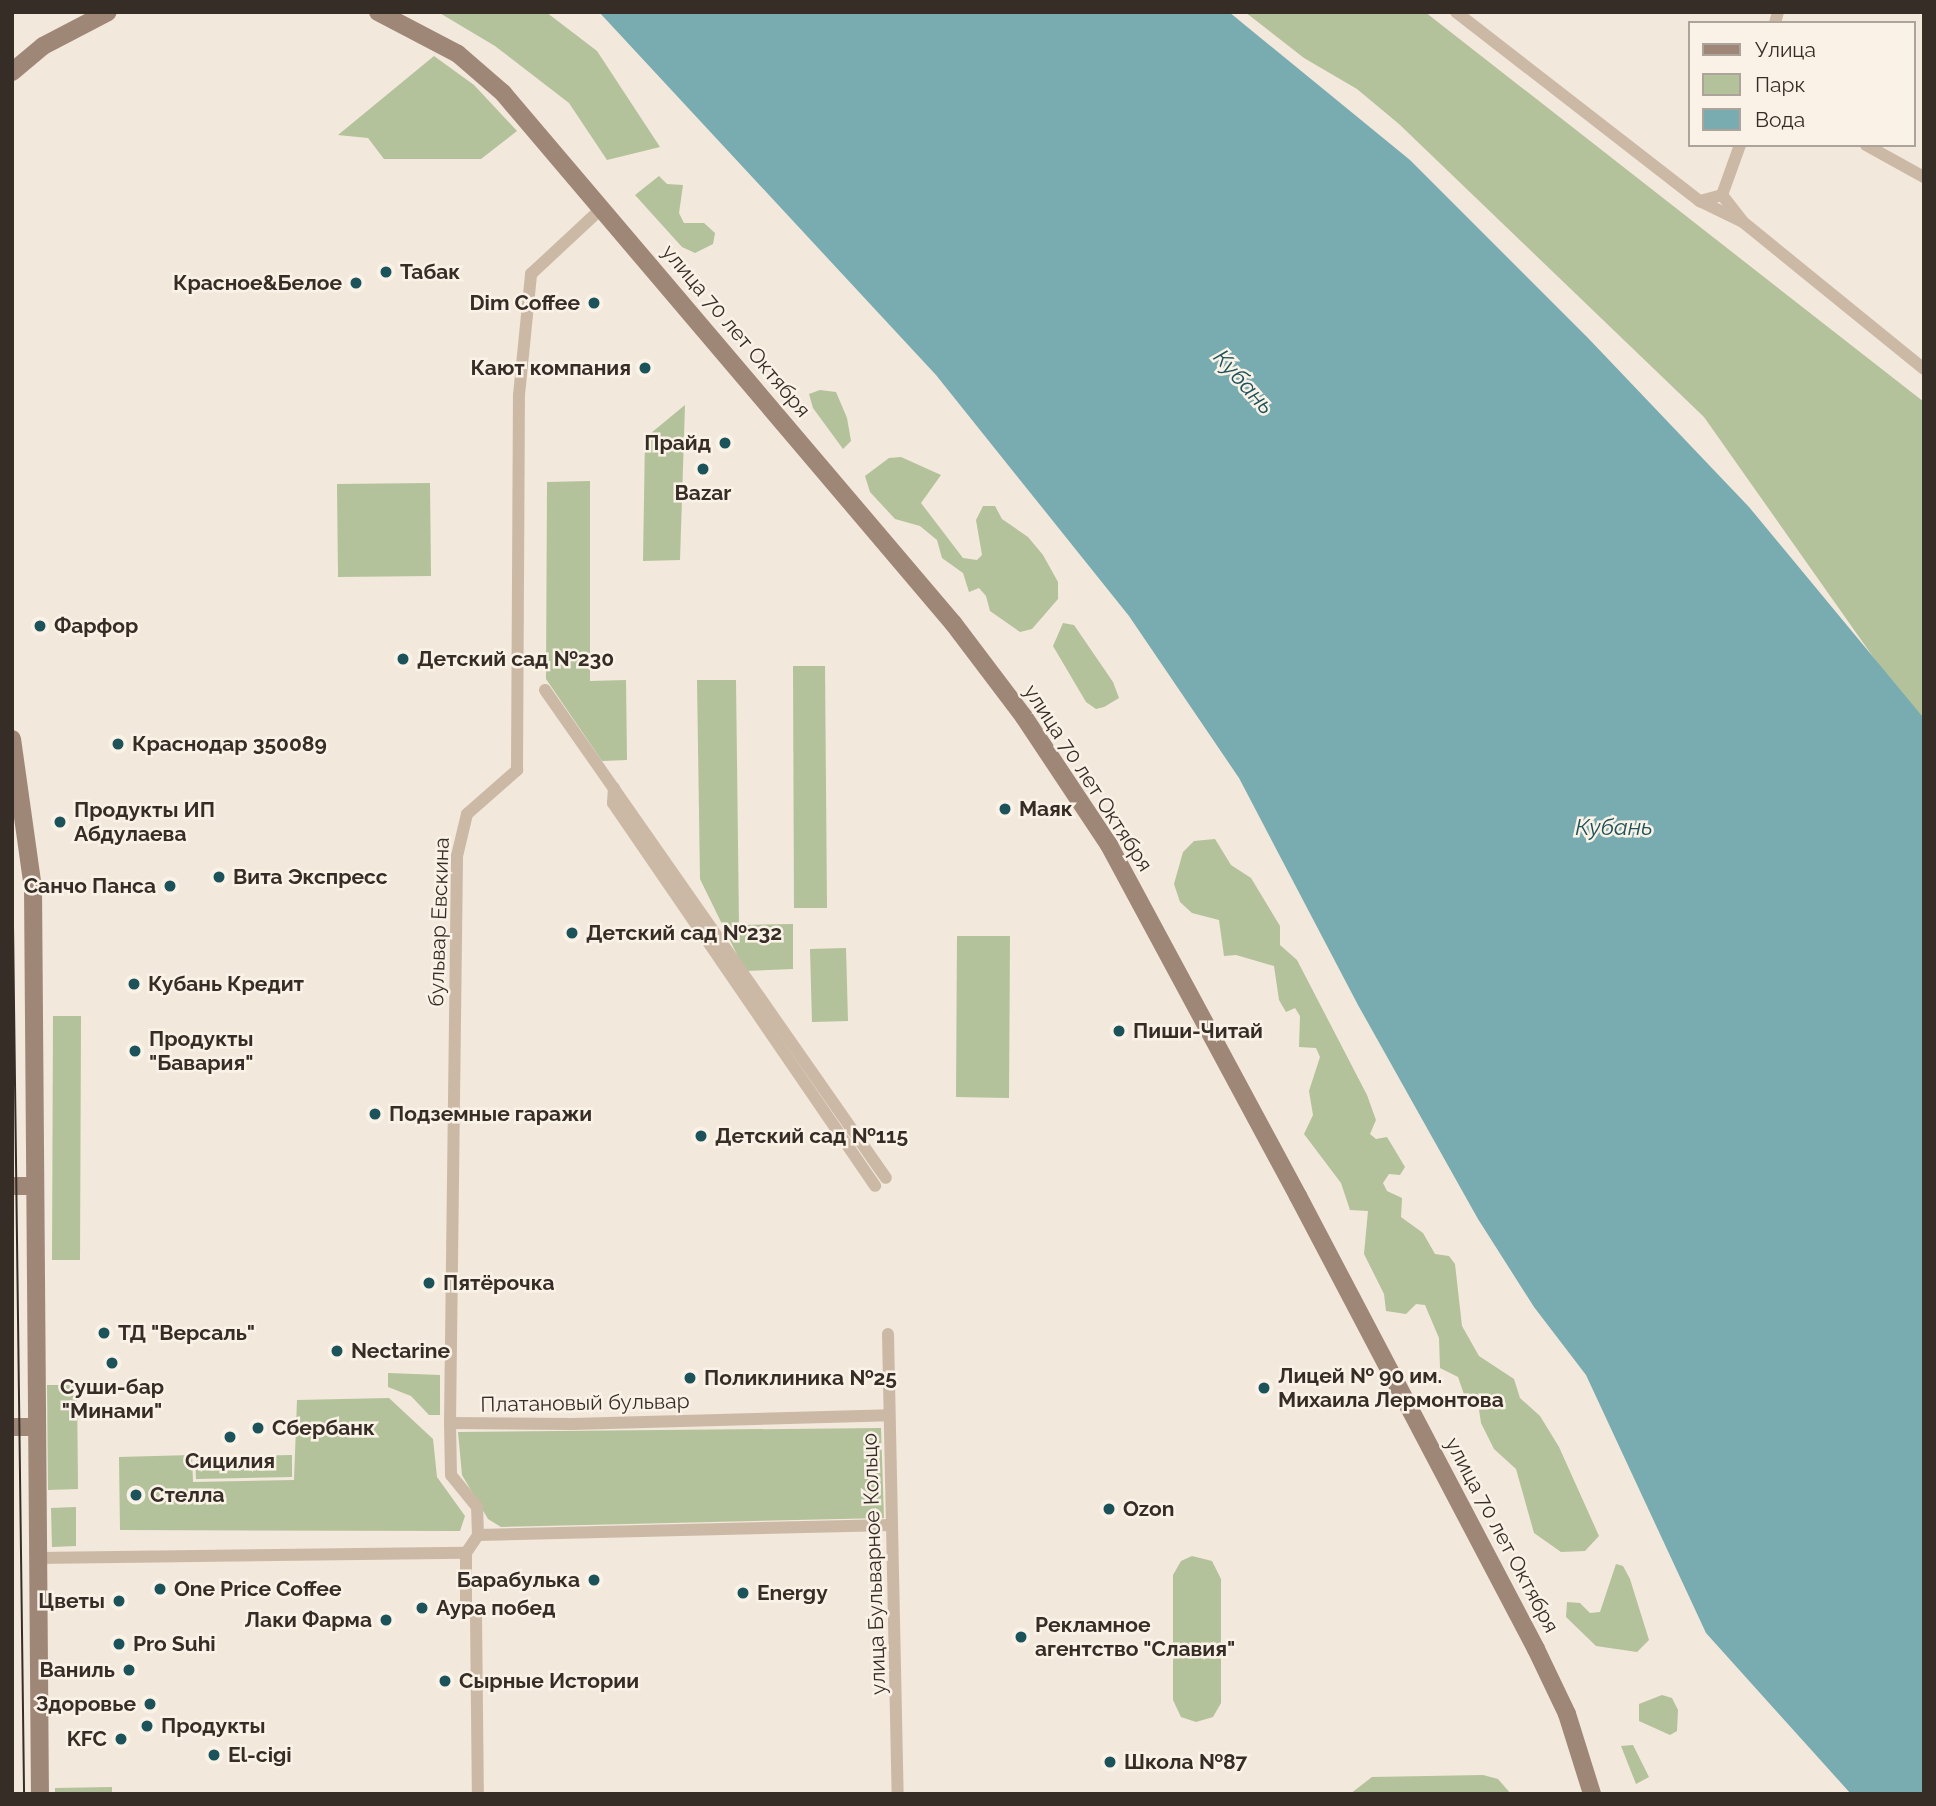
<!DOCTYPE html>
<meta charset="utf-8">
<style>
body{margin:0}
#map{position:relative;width:1936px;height:1806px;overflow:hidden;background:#f2e8db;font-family:Raleway,sans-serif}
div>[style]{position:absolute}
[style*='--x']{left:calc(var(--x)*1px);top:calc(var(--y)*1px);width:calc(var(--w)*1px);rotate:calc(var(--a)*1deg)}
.green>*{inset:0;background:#b3c29a}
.water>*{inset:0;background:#79acb0}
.street>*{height:12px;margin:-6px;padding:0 6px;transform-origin:6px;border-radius:6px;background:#cbb9a6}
.secondary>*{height:18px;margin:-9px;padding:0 9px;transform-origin:9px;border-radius:9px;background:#9f8778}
.tram>*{height:2px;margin:-1px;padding:0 1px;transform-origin:1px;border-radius:1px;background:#372d27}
.dots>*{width:19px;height:19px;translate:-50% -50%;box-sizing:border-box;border:4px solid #faf2e7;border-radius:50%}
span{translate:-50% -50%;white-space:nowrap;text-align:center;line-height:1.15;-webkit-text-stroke:5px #faf2e7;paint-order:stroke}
.poi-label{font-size:21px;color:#372d27;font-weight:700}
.left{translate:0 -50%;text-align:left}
.right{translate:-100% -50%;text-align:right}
.street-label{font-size:21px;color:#372d27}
.water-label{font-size:23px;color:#1c535a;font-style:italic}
.frame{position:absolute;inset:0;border:14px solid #372d27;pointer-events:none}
.legend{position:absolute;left:1688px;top:21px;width:228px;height:126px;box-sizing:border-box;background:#faf2e7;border:2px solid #aca39a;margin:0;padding:9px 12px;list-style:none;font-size:21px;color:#372d27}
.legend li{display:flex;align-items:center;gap:14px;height:35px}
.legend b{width:35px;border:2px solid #aca39a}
</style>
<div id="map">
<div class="green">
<i style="clip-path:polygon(438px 12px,546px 12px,597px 51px,660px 147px,607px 160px,569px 103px,495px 46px)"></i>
<i style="clip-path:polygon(1245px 12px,1425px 12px,1924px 402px,1924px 729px,1704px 417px,1399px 124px,1357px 89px,1304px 58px)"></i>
<i style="clip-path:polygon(434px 56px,474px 85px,517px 131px,481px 159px,384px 159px,368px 138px,338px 135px)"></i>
<i style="clip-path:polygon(659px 176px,667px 184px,683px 185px,679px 213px,684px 223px,704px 223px,715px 233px,713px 244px,695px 253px,682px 247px,635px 195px)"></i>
<i style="clip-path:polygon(820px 390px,836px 392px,847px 418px,851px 441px,843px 449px,813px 408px,809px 394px)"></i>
<i style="clip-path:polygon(685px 405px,680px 560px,643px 561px,645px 438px)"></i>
<i style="clip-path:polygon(901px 457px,941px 475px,921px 503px,963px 558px,977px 560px,982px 555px,976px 520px,983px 506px,995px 506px,1002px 519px,1028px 537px,1043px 555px,1058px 582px,1058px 599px,1032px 629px,1020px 632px,990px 611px,986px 596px,979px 588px,969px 592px,963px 573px,942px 558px,937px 540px,920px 526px,895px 519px,870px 492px,865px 476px,889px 458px)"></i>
<i style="clip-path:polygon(590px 481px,590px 681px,626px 680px,627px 760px,602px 761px,546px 679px,547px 482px)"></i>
<i style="clip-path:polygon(430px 483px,431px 576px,338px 577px,337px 484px)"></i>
<i style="clip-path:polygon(1063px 623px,1074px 625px,1113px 682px,1119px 698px,1104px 707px,1096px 709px,1086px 702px,1053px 646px)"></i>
<i style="clip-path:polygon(793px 666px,825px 666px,827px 908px,794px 908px)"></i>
<i style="clip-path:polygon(697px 680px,736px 680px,739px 925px,793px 924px,793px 969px,745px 971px,700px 879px)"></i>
<i style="clip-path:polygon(1215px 839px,1231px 865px,1251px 878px,1280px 926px,1280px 945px,1297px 960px,1367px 1095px,1376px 1120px,1370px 1134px,1376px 1139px,1387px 1137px,1405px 1167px,1400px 1175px,1389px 1174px,1383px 1183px,1387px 1191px,1402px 1198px,1401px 1217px,1423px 1233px,1435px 1254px,1449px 1256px,1455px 1264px,1462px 1326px,1479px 1356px,1514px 1379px,1520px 1398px,1540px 1416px,1559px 1447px,1599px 1536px,1585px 1551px,1561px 1552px,1534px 1533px,1516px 1469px,1494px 1449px,1481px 1423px,1478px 1403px,1466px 1400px,1458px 1377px,1440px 1368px,1439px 1338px,1425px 1305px,1416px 1304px,1406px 1314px,1386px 1311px,1384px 1294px,1364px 1254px,1368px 1211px,1350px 1210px,1341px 1183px,1304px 1134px,1313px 1115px,1309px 1091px,1320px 1057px,1316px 1048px,1299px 1047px,1300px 1016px,1295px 1008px,1286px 1012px,1279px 1000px,1274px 966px,1236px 955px,1224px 956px,1219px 920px,1192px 913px,1180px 902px,1174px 884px,1183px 852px,1194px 841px)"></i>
<i style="clip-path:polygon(957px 936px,1010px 936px,1009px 1098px,956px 1097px)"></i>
<i style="clip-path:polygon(846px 948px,848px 1021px,812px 1022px,810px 949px)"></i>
<i style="clip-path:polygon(53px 1016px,81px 1016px,80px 1260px,52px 1260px)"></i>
<i style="clip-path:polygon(388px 1373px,440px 1375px,440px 1415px,429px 1415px,411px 1396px,388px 1387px)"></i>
<i style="clip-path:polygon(47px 1385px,77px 1385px,78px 1489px,48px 1490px)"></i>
<i style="clip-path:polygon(389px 1398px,433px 1439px,437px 1477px,465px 1516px,460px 1531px,120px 1530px,119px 1457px,192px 1455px,193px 1482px,294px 1480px,297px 1400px)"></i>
<i style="clip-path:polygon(881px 1428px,884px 1518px,501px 1527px,488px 1519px,462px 1475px,458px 1432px)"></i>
<i style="clip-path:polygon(292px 1455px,292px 1477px,196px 1479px,195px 1457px)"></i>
<i style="clip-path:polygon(76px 1507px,76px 1546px,52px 1547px,51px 1508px)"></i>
<i style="clip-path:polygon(1192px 1556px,1212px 1561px,1221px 1579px,1221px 1703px,1213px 1717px,1196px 1722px,1181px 1717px,1173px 1700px,1173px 1575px,1181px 1561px)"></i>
<i style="clip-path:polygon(1616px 1564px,1623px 1566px,1630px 1579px,1649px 1640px,1637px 1652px,1596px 1646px,1566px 1617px,1567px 1602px,1580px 1603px,1590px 1613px,1600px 1612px)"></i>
<i style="clip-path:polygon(1662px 1695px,1672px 1698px,1678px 1710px,1677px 1731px,1670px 1735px,1639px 1721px,1639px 1704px)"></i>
<i style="clip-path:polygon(1633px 1745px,1649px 1777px,1636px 1784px,1621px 1746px)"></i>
<i style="clip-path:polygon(1483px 1775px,1498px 1779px,1511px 1794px,1350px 1794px,1372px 1777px)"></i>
<i style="clip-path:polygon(112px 1787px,112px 1794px,55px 1794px,55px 1788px)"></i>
</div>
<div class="water">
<i style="clip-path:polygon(599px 12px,1229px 12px,1410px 160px,1588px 338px,1749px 507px,1922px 716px,1924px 1794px,1851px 1794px,1706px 1633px,1586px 1375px,1534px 1307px,1478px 1219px,1358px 1005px,1239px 778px,1129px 616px,936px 375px)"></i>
</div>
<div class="street">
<i style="--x:1456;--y:12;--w:309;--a:37.8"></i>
<i style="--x:1700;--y:201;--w:48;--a:26"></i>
<i style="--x:1743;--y:222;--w:233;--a:39.1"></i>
<i style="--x:1775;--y:23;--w:11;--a:-75"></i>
<i style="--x:1866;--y:145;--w:66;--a:28.9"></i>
<i style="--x:1722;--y:195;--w:34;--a:52"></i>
<i style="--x:1700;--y:201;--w:23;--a:-15"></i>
<i style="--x:1722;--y:195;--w:53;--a:-70.2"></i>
<i style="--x:545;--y:690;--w:595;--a:55.06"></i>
<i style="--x:614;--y:788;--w:15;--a:94"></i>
<i style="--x:613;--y:803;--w:464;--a:55.6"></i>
<i style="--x:888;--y:1334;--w:460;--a:88.8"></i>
<i style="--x:450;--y:1423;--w:122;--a:0.5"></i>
<i style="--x:572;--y:1424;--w:317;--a:-1.6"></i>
<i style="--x:478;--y:1535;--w:414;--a:-1.4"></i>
<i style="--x:466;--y:1553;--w:22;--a:-56"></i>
<i style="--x:478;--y:1535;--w:28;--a:-92"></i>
<i style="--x:477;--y:1507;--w:41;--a:-129.1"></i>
<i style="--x:451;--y:1475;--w:52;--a:-91.1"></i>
<i style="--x:450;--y:1423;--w:567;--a:-89.29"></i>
<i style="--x:457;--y:856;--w:43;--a:-76.6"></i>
<i style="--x:467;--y:814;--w:67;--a:-41.3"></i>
<i style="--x:517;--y:770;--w:375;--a:-89.7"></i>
<i style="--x:519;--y:395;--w:122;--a:-84.3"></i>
<i style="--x:531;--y:274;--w:97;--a:-42.9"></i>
<i style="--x:466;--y:1553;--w:54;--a:90"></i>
<i style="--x:466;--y:1607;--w:13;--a:39"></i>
<i style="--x:476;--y:1615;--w:179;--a:89.4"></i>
<i style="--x:37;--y:1558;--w:429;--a:-0.7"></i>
</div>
<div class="secondary">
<i style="--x:378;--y:12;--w:90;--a:27.7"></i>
<i style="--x:458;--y:54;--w:60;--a:40.9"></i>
<i style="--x:503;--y:93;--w:695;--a:49.67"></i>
<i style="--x:953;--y:623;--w:118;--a:52.9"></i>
<i style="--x:1024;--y:717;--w:154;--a:56.4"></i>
<i style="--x:1109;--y:845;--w:399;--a:61.7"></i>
<i style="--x:1298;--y:1196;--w:512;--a:62.28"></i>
<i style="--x:1536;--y:1649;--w:72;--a:64.5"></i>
<i style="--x:1567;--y:1714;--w:84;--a:72.6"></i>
<i style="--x:12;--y:72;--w:40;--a:-40"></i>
<i style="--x:43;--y:46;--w:73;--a:-27.6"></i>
<i style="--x:12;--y:739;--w:150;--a:82"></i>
<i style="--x:33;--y:888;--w:906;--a:89.56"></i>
<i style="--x:12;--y:1186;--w:21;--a:0"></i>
<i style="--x:12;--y:1427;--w:24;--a:0"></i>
</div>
<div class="tram">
<i style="--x:12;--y:847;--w:947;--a:89.27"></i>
</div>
<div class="dots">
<i style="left:386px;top:272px;background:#1c535a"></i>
<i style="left:356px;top:283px;background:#1c535a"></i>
<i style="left:594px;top:303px;background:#1c535a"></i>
<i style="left:645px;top:368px;background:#1c535a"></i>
<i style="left:725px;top:443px;background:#1c535a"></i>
<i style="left:703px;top:469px;background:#1c535a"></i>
<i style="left:40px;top:626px;background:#1c535a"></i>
<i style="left:403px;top:659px;background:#1c535a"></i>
<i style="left:118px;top:744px;background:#1c535a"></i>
<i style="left:1005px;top:809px;background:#1c535a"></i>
<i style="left:60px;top:822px;background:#1c535a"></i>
<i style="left:219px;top:877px;background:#1c535a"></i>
<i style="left:170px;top:886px;background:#1c535a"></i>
<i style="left:572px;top:933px;background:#1c535a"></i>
<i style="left:134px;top:984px;background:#1c535a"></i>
<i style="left:1119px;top:1031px;background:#1c535a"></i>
<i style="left:135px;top:1051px;background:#1c535a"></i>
<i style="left:375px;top:1114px;background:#1c535a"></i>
<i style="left:701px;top:1136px;background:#1c535a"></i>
<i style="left:429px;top:1283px;background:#1c535a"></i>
<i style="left:104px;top:1333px;background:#1c535a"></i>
<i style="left:337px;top:1351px;background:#1c535a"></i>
<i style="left:112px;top:1363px;background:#1c535a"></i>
<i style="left:690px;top:1378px;background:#1c535a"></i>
<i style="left:1264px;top:1388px;background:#1c535a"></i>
<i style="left:258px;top:1428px;background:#1c535a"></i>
<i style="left:230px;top:1437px;background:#1c535a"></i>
<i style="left:136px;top:1495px;background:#1c535a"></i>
<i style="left:1109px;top:1509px;background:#1c535a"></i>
<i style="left:594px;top:1580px;background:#1c535a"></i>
<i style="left:160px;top:1589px;background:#1c535a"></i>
<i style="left:743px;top:1593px;background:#1c535a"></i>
<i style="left:119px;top:1601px;background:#1c535a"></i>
<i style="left:422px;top:1608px;background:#1c535a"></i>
<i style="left:386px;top:1620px;background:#1c535a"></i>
<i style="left:1021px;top:1637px;background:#1c535a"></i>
<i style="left:119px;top:1644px;background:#1c535a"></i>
<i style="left:129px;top:1670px;background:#1c535a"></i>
<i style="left:445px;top:1681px;background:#1c535a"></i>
<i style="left:150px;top:1704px;background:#1c535a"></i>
<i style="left:147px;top:1726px;background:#1c535a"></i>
<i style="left:121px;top:1739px;background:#1c535a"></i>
<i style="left:214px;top:1755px;background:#1c535a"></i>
<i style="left:1110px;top:1762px;background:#1c535a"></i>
</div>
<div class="poi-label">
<span class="left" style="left:400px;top:272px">Табак</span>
<span class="right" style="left:342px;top:283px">Красное&amp;Белое</span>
<span class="right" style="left:580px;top:303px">Dim Coffee</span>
<span class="right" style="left:631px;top:368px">Кают компания</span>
<span class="right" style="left:711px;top:443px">Прайд</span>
<span style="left:703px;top:493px">Bazar</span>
<span class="left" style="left:54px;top:626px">Фарфор</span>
<span class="left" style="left:417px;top:659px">Детский сад №230</span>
<span class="left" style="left:132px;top:744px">Краснодар 350089</span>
<span class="left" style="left:1019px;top:809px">Маяк</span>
<span class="left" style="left:74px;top:822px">Продукты ИП<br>Абдулаева</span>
<span class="left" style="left:233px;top:877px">Вита Экспресс</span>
<span class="right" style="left:156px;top:886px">Санчо Панса</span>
<span class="left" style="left:586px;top:933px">Детский сад №232</span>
<span class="left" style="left:148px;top:984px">Кубань Кредит</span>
<span class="left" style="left:1133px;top:1031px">Пиши-Читай</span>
<span class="left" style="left:149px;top:1051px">Продукты<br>"Бавария"</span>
<span class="left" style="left:389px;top:1114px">Подземные гаражи</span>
<span class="left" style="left:715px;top:1136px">Детский сад №115</span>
<span class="left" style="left:443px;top:1283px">Пятёрочка</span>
<span class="left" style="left:118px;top:1333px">ТД "Версаль"</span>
<span class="left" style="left:351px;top:1351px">Nectarine</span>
<span class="left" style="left:1278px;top:1388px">Лицей № 90 им.<br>Михаила Лермонтова</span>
<span class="left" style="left:704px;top:1378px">Поликлиника №25</span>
<span style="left:112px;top:1399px">Суши-бар<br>"Минами"</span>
<span class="left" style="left:272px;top:1428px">Сбербанк</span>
<span style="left:230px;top:1461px">Сицилия</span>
<span class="left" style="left:150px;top:1495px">Стелла</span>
<span class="left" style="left:1123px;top:1509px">Ozon</span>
<span class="right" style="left:580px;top:1580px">Барабулька</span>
<span class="left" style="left:174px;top:1589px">One Price Coffee</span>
<span class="left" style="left:757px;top:1593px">Energy</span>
<span class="right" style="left:105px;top:1601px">Цветы</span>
<span class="left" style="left:436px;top:1608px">Аура побед</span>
<span class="right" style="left:372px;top:1620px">Лаки Фарма</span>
<span class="left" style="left:1035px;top:1637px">Рекламное<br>агентство "Славия"</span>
<span class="left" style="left:133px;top:1644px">Pro Suhi</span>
<span class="right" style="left:115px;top:1670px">Ваниль</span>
<span class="left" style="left:459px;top:1681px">Сырные Истории</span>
<span class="right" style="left:136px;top:1704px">Здоровье</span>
<span class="left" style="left:161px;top:1726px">Продукты</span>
<span class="right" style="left:107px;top:1739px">KFC</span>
<span class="left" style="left:228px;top:1755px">El-cigi</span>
<span class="left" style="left:1124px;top:1762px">Школа №87</span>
</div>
<div class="street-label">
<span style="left:736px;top:331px;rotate:50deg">улица 70 лет Октября</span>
<span style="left:1088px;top:778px;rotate:57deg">улица 70 лет Октября</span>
<span style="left:439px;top:922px;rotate:-88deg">бульвар Евскина</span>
<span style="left:585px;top:1403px;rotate:-1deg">Платановый бульвар</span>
<span style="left:1502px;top:1535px;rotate:62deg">улица 70 лет Октября</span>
<span style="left:874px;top:1564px;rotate:-92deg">улица Бульварное Кольцо</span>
</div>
<div class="water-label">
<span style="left:1244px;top:382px;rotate:48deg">Кубань</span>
<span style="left:1614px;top:827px">Кубань</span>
</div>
<div class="frame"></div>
<ul class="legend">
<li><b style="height:9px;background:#9f8778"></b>Улица</li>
<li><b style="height:19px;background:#b3c29a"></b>Парк</li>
<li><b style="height:19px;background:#79acb0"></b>Вода</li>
</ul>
</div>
